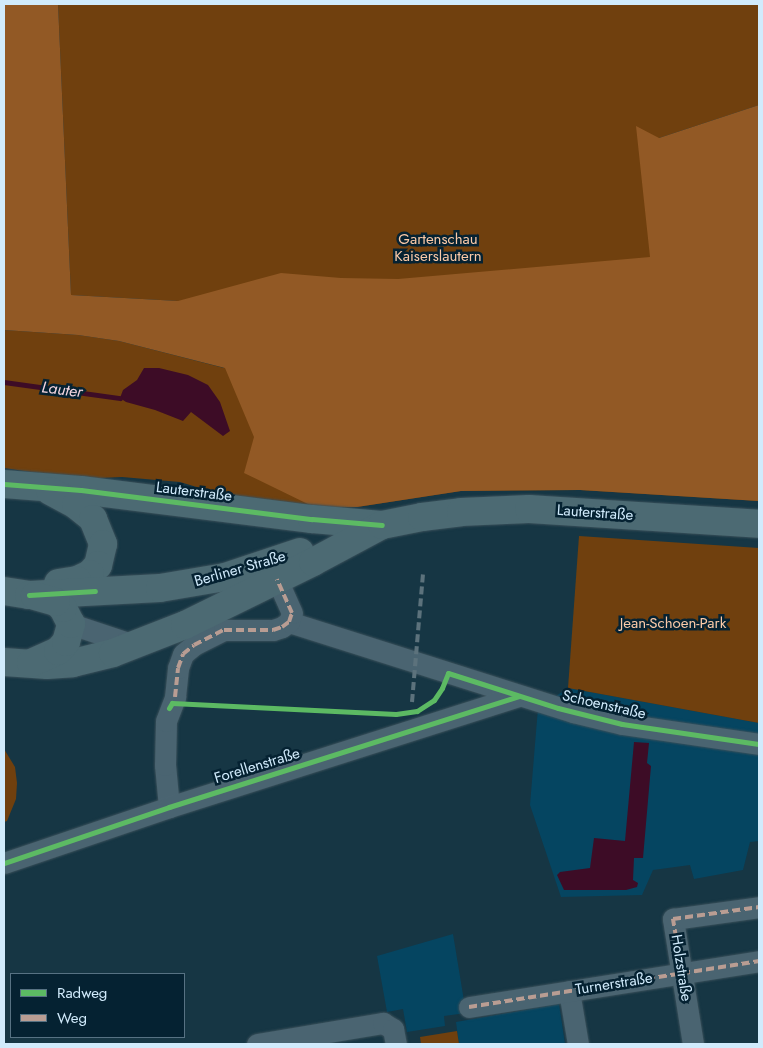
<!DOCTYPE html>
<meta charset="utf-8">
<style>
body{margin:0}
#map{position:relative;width:763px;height:1048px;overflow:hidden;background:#163644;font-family:Jost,sans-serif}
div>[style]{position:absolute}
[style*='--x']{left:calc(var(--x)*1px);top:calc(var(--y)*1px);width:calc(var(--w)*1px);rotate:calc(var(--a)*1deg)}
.built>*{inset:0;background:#054561}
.green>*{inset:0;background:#70400e}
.forest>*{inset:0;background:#925925}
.water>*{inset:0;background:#3d0c26}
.stream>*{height:4.5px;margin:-2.25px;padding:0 2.25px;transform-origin:2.25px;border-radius:2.25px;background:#3d0c26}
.roads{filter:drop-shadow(0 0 1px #3a505a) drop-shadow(0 0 1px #3a505a)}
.minor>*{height:21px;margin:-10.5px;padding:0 10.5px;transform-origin:10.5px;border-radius:10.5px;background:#4a6471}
.major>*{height:28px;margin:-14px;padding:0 14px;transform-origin:14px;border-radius:14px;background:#4c6a73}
.rail>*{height:4px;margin-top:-2px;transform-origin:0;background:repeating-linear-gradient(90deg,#5c727c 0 8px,transparent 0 12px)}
.quiet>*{height:4px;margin-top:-2px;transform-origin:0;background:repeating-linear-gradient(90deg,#b99d93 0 8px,transparent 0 12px)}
.cycleway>*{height:5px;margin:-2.5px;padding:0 2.5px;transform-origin:2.5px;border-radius:2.5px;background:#5cba63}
span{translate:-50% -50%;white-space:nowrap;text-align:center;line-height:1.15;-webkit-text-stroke:5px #052232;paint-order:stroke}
.park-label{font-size:15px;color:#fbcaa8}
.street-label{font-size:15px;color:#d1ebfc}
.water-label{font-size:16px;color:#f4d6e0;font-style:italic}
.frame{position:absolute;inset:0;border:5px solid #d1ebfc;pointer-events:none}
.legend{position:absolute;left:10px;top:973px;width:175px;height:65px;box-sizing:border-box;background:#052232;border:1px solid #577283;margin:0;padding:6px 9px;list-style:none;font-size:15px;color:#d1ebfc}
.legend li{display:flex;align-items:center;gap:10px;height:25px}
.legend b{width:25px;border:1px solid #577283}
</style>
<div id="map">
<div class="built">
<i style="clip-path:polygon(568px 688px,759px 723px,759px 841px,750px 842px,743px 870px,694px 879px,690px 865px,653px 870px,642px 895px,561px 897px,530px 805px,538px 708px)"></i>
<i style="clip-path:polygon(453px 934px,466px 1013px,444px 1016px,445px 1026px,407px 1032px,403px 1009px,387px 1012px,377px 956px)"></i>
<i style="clip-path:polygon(559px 1004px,565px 1044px,459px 1044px,456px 1022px)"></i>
</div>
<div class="green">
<i style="clip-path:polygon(58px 4px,759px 4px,759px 105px,659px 138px,759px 501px,580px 490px,461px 491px,357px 507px,316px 508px,230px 497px,180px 482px,122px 477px,78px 479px,4px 468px,4px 330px,78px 335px,119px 341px,224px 368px,178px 301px,71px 295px)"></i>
<i style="clip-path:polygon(579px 536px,759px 548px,759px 723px,568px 688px)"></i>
<i style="clip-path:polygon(4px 749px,15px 767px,17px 783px,16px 799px,7px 821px,4px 822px)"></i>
<i style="clip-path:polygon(457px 1031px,459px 1044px,421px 1044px,420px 1037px)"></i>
</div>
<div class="forest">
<i style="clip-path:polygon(4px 4px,58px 4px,71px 295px,178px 301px,281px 273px,341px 278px,398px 279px,650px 257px,636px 126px,659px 138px,759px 105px,759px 501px,580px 490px,461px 491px,357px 507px,316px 508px,244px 473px,254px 437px,225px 368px,119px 341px,78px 335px,4px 330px)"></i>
</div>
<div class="water">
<i style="clip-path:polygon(144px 368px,159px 368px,188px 375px,208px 385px,220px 402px,230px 431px,223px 436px,191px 412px,183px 421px,155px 410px,126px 402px,120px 398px,123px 390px,137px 380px)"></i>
<i style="clip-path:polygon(634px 742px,649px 743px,647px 763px,651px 766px,643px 858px,634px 858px,633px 880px,638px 883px,637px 887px,626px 890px,564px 890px,557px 875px,560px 872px,590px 868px,594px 838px,625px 841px)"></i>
</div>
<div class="stream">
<i style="--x:4;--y:382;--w:117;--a:7.9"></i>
</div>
<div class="roads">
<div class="minor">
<i style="--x:289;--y:622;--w:298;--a:17.6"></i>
<i style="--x:573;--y:712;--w:50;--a:13.8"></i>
<i style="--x:622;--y:724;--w:138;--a:8.3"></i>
<i style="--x:71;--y:624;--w:57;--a:18.4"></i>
<i style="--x:125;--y:642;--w:13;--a:9"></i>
<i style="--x:169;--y:807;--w:42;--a:-95.4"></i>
<i style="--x:165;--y:765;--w:44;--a:-88.7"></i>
<i style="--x:166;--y:721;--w:26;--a:-69"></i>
<i style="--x:175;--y:697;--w:29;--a:-84"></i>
<i style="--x:178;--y:668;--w:15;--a:-70"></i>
<i style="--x:183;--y:654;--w:14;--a:-39"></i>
<i style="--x:194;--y:645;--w:34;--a:-27"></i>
<i style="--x:224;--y:630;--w:49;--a:0"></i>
<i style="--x:273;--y:630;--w:9;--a:-18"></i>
<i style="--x:282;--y:627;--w:9;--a:-36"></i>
<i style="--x:289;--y:622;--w:9;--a:-72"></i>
<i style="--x:292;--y:613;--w:37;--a:-114"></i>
<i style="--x:4;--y:863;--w:174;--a:-18.7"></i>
<i style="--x:169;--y:807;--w:367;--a:-17.6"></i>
<i style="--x:569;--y:991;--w:54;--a:80.4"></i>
<i style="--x:469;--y:1007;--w:294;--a:-9"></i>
<i style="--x:257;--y:1044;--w:128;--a:-9.5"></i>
<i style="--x:383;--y:1023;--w:12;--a:31"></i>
<i style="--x:393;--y:1029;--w:15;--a:79"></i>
<i style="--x:693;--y:1044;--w:127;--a:-99.1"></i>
<i style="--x:673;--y:919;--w:87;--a:-7.9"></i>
</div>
<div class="major">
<i style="--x:4;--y:484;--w:77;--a:4.5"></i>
<i style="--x:81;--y:490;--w:233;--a:7.2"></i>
<i style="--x:312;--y:519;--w:70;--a:4.9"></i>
<i style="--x:50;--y:491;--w:30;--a:28"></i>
<i style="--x:76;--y:505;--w:22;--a:39"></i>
<i style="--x:93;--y:519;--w:27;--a:68"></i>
<i style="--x:103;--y:544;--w:22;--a:103"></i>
<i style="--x:98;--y:565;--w:12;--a:132"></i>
<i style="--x:90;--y:574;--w:14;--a:155"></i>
<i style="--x:77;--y:580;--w:19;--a:171"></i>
<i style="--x:4;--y:591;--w:25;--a:9"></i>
<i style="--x:29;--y:595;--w:131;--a:-3.1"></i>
<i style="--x:160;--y:588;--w:66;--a:-9.6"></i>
<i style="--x:225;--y:577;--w:79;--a:-18.4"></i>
<i style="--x:4;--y:662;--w:43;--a:4"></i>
<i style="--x:47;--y:665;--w:26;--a:-4"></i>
<i style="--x:73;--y:663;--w:41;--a:-14"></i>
<i style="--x:113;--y:653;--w:77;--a:-21.3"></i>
<i style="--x:185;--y:625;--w:143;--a:-26.2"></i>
<i style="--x:313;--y:562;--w:78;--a:-28.2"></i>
<i style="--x:382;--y:525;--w:41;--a:-11.3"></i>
<i style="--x:422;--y:517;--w:39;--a:-7"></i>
<i style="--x:461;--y:512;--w:68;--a:-2.5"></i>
<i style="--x:529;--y:509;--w:230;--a:3.7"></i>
<i style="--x:31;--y:663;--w:30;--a:-24"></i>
<i style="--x:58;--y:651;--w:12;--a:-48"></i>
<i style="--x:66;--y:642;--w:19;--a:-74"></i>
<i style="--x:71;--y:624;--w:18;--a:-117"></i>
<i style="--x:63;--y:608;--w:9;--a:-139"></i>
<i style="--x:56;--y:602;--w:22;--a:-164"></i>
</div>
</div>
<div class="rail">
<i style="--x:412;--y:702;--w:128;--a:-85.1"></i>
</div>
<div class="quiet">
<i style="--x:175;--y:697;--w:29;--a:-84"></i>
<i style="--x:178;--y:668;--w:15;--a:-70"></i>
<i style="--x:183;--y:654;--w:14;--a:-39"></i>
<i style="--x:194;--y:645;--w:34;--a:-27"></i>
<i style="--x:224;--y:630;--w:49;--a:0"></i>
<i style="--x:273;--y:630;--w:9;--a:-18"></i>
<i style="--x:282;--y:627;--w:9;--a:-36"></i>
<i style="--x:289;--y:622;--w:9;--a:-72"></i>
<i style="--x:292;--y:613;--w:37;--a:-114"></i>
<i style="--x:682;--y:973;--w:55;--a:-99.5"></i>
<i style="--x:673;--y:919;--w:87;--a:-7.9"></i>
<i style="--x:469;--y:1007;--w:294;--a:-9"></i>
</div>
<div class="cycleway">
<i style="--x:4;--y:484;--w:77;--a:4.5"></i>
<i style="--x:81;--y:490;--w:233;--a:7.2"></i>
<i style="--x:312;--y:519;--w:70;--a:4.9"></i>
<i style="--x:29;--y:595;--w:66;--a:-3.5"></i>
<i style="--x:169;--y:708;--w:6;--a:-59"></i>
<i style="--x:172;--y:703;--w:224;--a:2.8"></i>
<i style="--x:396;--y:714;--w:21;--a:-8"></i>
<i style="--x:417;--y:711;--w:20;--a:-33"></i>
<i style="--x:434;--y:700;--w:14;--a:-56"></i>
<i style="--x:442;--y:688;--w:16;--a:-68"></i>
<i style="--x:448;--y:673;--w:115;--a:17.7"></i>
<i style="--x:558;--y:708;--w:66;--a:14"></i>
<i style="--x:622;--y:724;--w:138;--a:8.3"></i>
<i style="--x:4;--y:863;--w:174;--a:-18.7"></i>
<i style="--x:169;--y:807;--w:367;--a:-17.6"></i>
</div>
<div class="park-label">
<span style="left:438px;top:248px">Gartenschau<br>Kaiserslautern</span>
<span style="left:673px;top:624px">Jean-Schoen-Park</span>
</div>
<div class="street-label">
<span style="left:194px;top:492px;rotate:7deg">Lauterstraße</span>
<span style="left:595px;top:513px;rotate:4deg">Lauterstraße</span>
<span style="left:240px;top:569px;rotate:-16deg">Berliner Straße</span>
<span style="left:604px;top:705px;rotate:13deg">Schoenstraße</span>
<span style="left:257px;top:766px;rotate:-17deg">Forellenstraße</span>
<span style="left:681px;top:968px;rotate:81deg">Holzstraße</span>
<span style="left:614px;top:984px;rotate:-9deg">Turnerstraße</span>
</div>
<div class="water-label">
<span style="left:62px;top:390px;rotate:7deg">Lauter</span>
</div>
<div class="frame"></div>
<ul class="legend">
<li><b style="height:6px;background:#5cba63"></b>Radweg</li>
<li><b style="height:6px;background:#b99d93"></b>Weg</li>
</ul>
</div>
